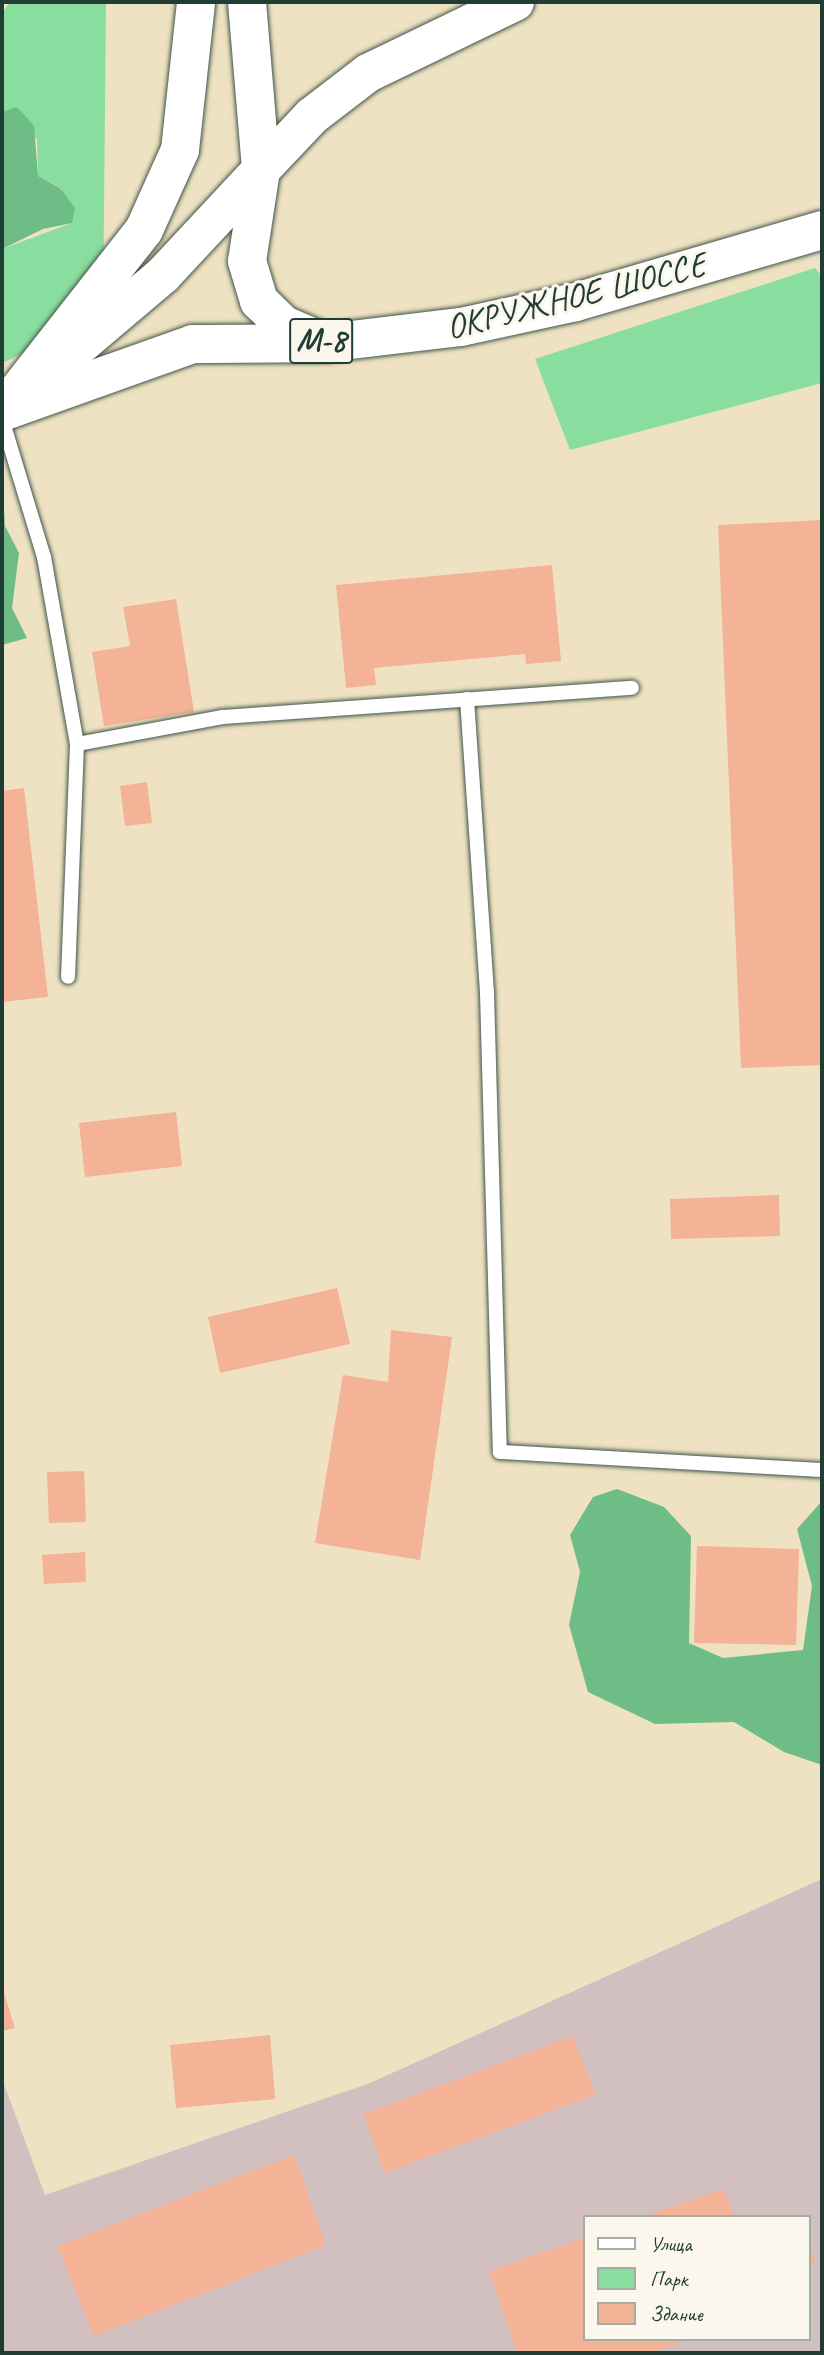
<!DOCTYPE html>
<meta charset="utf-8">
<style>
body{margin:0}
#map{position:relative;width:824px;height:2355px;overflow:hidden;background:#efe2c3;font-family:Caveat,sans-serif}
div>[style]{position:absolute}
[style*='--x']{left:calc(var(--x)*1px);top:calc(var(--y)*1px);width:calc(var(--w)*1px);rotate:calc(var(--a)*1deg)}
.industrial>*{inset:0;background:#d2bfc0}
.green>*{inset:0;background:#89dd9f}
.forest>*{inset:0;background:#6ebc86}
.building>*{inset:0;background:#f4b297}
.roads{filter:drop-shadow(0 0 2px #3e5649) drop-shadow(0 0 2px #3e5649)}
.lane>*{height:14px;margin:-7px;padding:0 7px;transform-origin:7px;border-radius:7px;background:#fff}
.secondary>*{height:38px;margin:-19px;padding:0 19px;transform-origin:19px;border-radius:19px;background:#fff}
.primary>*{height:38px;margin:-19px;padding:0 19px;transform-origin:19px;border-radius:19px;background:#fff}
span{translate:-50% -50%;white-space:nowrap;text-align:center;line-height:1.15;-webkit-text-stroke:6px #fbf7ec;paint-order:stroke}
.shield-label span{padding:2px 5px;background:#fbf7ec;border:2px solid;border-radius:5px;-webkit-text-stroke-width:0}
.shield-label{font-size:33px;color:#1f3d34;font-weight:700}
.street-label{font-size:35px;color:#1f3d34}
.frame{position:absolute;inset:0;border:4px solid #1f3d34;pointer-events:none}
.legend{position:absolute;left:583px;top:2215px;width:228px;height:126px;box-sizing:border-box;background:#fbf7ec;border:2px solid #a3ada2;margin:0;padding:9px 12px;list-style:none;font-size:21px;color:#1f3d34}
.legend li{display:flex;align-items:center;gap:14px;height:35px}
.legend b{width:35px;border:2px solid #a3ada2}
</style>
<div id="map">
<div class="industrial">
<i style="clip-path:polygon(evenodd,822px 1879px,822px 2353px,2px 2353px,2px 2079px,45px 2195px,370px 2083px,822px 1879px,584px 2217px,808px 2217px,808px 2339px,584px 2339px,584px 2217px)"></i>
</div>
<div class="green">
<i style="clip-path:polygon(10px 2px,106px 2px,103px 316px,2px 363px,2px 249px,72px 223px,61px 188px,38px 176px,37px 139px,2px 112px,2px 13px)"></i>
<i style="clip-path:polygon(815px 268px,822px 276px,822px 383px,570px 450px,535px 359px)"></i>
</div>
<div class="forest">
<i style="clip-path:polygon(17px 107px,34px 126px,38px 176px,60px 188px,75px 208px,72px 223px,43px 229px,2px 249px,2px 112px)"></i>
<i style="clip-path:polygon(2px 470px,5px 526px,19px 553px,12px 608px,27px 638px,2px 645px)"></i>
<i style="clip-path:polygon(617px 1489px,664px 1507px,691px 1536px,689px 1643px,723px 1658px,803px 1650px,812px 1586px,797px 1529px,822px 1501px,822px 1765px,784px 1752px,734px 1722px,655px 1724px,588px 1692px,569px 1625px,580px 1572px,570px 1535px,593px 1497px)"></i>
</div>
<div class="building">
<i style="clip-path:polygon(822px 520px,822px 1065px,741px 1068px,718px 525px)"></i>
<i style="clip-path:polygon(552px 565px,561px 661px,526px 664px,525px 654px,374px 668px,376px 685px,346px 688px,336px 585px)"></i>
<i style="clip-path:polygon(176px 599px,194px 712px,104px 726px,92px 652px,130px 646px,123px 607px)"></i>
<i style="clip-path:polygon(147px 782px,152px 823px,125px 826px,120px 786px)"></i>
<i style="clip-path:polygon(24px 788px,48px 997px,2px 1002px,2px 791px)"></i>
<i style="clip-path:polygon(176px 1112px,182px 1166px,85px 1177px,79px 1123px)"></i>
<i style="clip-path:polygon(779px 1195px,780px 1236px,671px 1239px,670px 1199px)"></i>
<i style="clip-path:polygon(337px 1288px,350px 1344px,220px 1373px,208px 1317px)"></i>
<i style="clip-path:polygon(391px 1330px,452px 1337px,420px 1560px,315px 1543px,343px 1375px,388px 1382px)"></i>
<i style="clip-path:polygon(84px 1471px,86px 1522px,49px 1523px,47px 1472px)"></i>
<i style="clip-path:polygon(697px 1546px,799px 1549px,796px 1645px,694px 1643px)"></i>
<i style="clip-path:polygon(85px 1552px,86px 1582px,44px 1584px,42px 1555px)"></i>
<i style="clip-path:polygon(2px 1987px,15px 2028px,2px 2031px)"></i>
<i style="clip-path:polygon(270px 2035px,275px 2099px,176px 2108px,170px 2045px)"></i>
<i style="clip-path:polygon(573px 2036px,595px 2095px,385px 2173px,363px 2114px)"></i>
<i style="clip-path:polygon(294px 2155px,326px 2245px,94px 2336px,57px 2246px)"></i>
<i style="clip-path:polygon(724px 2189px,734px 2217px,645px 2217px,645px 2216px)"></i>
<i style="clip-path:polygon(584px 2238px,584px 2339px,688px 2340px,649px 2353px,517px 2353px,489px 2271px)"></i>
<i style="clip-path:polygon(808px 2243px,816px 2263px,808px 2266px)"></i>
</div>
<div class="roads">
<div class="lane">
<i style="--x:2;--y:419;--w:144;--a:73.1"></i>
<i style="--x:44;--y:557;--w:190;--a:80"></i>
<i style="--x:77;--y:744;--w:233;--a:92.2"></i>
<i style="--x:467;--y:699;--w:295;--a:86.1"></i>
<i style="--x:487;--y:993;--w:459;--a:88.4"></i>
<i style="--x:500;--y:1452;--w:323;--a:3.2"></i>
<i style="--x:77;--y:744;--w:148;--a:-10.5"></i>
<i style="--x:223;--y:717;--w:410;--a:-4.1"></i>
</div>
<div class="secondary">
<i style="--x:58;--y:364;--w:138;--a:-40.3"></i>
<i style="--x:163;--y:275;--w:144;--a:-47"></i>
<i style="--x:2;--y:411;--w:230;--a:-51.9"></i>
<i style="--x:144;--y:230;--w:88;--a:-65.8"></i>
<i style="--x:180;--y:150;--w:149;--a:-83.8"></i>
<i style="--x:2;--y:412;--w:203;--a:-19.6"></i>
<i style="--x:193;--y:344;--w:131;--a:-0.4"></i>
</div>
<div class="primary">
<i style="--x:247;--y:2;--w:169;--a:85.2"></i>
<i style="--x:515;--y:2;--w:163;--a:154.2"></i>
<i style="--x:368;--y:73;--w:71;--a:142.5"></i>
<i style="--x:312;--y:116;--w:74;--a:133.4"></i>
<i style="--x:261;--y:170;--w:92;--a:98.7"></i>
<i style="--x:247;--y:261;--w:42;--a:73.3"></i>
<i style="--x:259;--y:301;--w:35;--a:44"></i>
<i style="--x:284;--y:325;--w:46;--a:23.2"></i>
<i style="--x:326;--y:343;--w:136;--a:-6.8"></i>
<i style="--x:461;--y:327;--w:118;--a:-12.3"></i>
<i style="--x:576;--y:302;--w:256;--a:-16.3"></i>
</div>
</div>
<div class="shield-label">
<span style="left:321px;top:341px">М-8</span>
</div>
<div class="street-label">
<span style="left:576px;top:296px;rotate:-14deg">ОКРУЖНОЕ ШОССЕ</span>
</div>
<div class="frame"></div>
<ul class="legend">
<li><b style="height:9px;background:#fff"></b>Улица</li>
<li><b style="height:19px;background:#89dd9f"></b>Парк</li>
<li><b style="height:19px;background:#f4b297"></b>Здание</li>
</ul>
</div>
